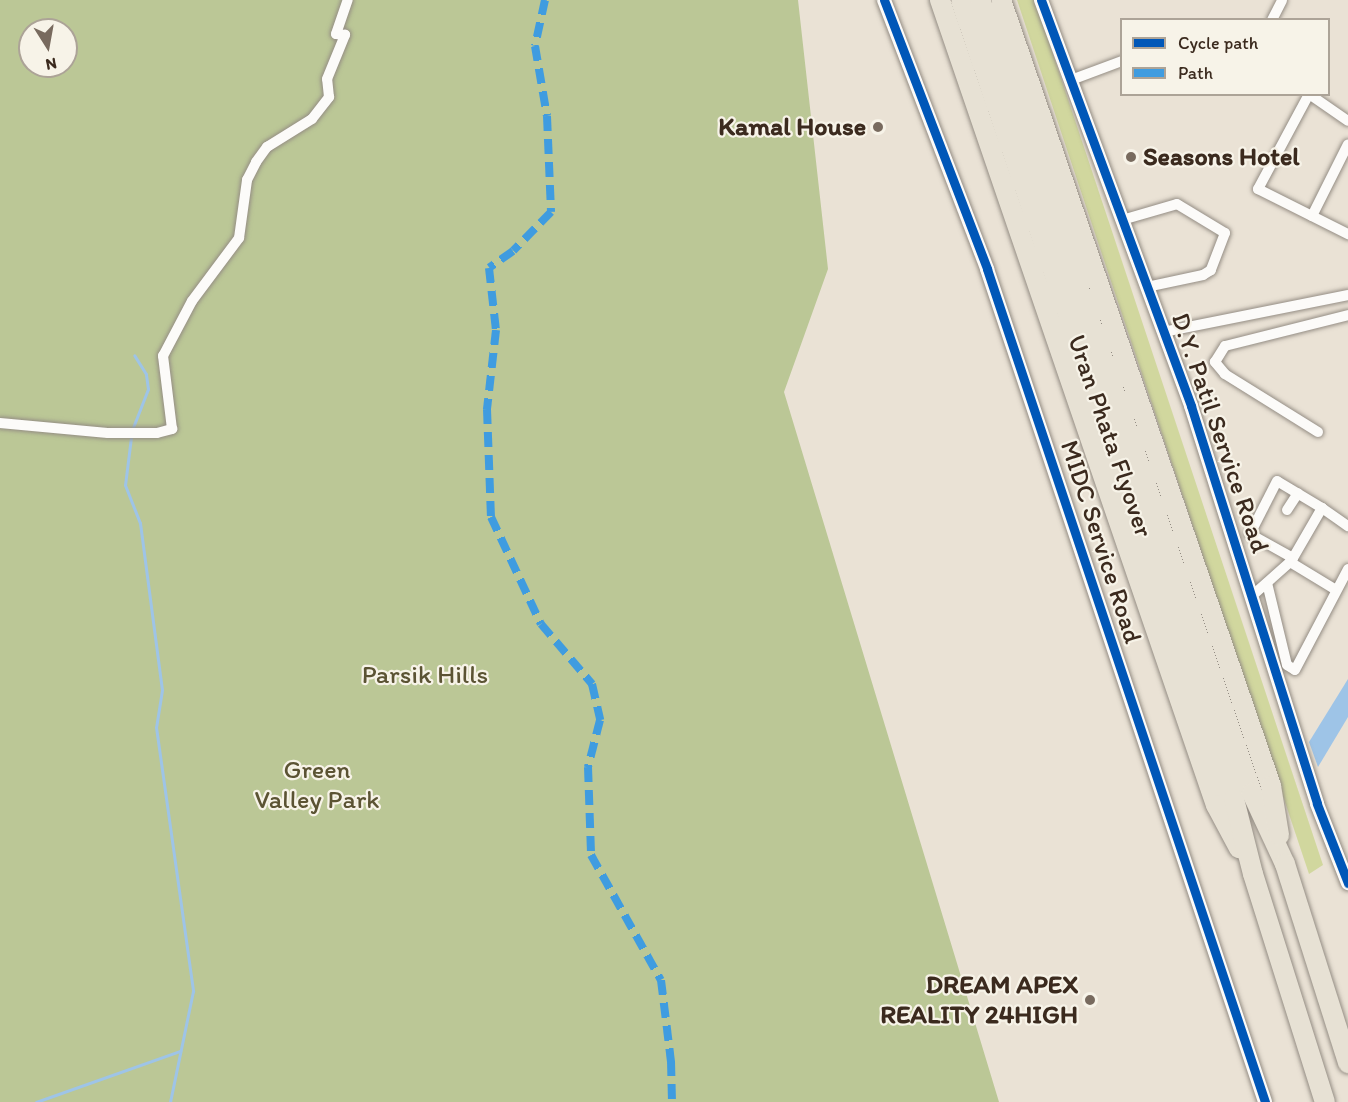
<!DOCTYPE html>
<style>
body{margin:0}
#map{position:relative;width:1348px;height:1102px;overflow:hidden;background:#eae2d5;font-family:Itim,sans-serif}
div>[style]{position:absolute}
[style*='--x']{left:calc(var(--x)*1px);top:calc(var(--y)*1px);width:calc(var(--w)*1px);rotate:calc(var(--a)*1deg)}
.green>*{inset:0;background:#d1d79e}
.forest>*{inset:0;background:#bbc796}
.water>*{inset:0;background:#9ec4e7}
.stream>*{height:3px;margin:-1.5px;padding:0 1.5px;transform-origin:1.5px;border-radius:1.5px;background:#9ec4e7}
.roads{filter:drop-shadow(0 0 2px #948d84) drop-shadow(0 0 2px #948d84)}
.minor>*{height:10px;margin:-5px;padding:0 5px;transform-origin:5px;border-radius:5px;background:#fcfbf9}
.tertiary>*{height:14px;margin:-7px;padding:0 7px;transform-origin:7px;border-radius:7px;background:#fcfbf9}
.motorway>*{height:20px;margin:-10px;padding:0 10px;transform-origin:10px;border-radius:10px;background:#e7e1d4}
.quiet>*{height:8px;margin-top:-4px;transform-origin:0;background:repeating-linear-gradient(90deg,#3f9ce0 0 15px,transparent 0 23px)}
.cycleway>*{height:9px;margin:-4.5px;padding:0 4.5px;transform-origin:4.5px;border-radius:4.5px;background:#0057b8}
.dots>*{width:16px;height:16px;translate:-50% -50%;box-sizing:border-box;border:3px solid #f7f3e8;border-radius:50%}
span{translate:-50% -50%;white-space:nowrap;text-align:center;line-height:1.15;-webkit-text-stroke:4.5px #f7f3e8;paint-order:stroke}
.poi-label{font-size:26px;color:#3b2a1e;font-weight:700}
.right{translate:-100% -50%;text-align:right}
.left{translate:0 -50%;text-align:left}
.street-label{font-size:26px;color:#3b2a1e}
.park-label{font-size:26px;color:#5b5333}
.legend{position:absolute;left:1120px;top:18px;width:210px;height:78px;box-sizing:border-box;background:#f7f3e8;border:2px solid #aca397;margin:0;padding:8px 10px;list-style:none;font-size:18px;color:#3b2a1e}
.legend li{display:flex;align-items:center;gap:12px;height:30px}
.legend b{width:30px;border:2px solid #aca397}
.north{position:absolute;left:18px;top:18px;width:60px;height:60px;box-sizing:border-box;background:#f7f3e8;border:2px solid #aca397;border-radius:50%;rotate:169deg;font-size:16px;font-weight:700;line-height:24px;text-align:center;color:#3b2a1e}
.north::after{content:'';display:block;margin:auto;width:21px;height:27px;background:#786a5e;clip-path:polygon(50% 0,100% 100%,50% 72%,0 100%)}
</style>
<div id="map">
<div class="green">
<i style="clip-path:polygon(1017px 0,1035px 0,1323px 865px,1309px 874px)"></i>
</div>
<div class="forest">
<i style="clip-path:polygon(evenodd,0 0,798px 0,828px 269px,784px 392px,999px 1102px,0 1102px,0 0,30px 30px,66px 30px,66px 66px,30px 66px,30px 30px)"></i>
</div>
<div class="water">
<i style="clip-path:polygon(1348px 679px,1348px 717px,1318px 767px,1309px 742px)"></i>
</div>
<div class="stream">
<i style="--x:132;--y:430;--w:44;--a:-68.7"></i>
<i style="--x:148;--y:389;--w:15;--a:-98"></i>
<i style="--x:146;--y:374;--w:22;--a:-122"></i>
<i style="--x:131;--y:437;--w:48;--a:97.1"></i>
<i style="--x:125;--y:485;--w:41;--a:68.5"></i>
<i style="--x:140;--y:523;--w:168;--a:82.5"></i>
<i style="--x:162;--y:690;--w:37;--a:99"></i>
<i style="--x:156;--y:727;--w:267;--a:82"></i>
<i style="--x:193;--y:991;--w:113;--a:101.7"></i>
<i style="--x:36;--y:1102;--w:153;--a:-19.5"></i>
</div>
<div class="roads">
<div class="minor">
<i style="--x:1272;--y:20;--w:22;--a:-63"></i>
<i style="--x:1071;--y:80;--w:54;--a:-20.4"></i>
<i style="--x:1309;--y:94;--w:108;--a:118.2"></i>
<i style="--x:1258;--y:189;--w:101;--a:26.6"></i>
<i style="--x:1309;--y:94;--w:47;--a:34.7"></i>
<i style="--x:1312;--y:216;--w:80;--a:-63.4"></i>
<i style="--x:1122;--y:220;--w:57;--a:-16.2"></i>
<i style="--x:1177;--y:204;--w:56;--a:31.1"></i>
<i style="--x:1225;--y:233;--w:40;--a:111"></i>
<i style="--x:1211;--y:270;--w:9;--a:148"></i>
<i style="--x:1203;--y:275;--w:57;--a:167.9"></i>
<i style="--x:1163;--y:332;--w:189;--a:-11.3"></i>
<i style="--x:0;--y:423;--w:108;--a:5.3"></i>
<i style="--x:108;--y:433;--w:49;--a:0"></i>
<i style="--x:157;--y:433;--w:16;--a:-15"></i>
<i style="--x:172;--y:429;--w:74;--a:-97"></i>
<i style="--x:163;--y:356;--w:62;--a:-62.2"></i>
<i style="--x:192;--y:301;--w:79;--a:-53.3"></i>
<i style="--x:239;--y:238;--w:59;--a:-82.1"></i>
<i style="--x:247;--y:180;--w:20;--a:-63"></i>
<i style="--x:256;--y:162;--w:19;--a:-54"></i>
<i style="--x:267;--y:147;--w:53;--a:-31.9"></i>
<i style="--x:312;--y:119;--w:28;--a:-52"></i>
<i style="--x:329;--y:97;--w:18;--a:-96"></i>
<i style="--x:327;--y:79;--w:48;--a:-67.8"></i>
<i style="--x:345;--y:35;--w:9;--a:-174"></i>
<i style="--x:336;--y:34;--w:36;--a:-71"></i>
<i style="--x:1318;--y:432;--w:110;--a:-148.1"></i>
<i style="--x:1225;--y:374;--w:16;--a:-130"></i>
<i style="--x:1215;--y:362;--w:19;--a:-58"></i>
<i style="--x:1225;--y:346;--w:127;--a:-14.1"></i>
<i style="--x:1322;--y:508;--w:32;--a:35"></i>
<i style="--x:1287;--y:510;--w:20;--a:-57"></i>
<i style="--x:1290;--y:562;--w:5;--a:-53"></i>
<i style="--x:1293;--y:558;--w:58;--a:-59.9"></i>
<i style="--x:1322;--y:508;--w:52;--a:-149"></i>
<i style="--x:1277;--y:481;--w:59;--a:117"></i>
<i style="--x:1250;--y:534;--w:49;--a:29.2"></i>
<i style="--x:1267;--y:583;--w:84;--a:76.3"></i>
<i style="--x:1287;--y:665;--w:9;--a:32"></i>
<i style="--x:1295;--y:670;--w:114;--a:-62.3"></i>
<i style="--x:1253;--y:595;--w:50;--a:-41.7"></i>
<i style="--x:1290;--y:562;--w:54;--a:31.3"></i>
</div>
<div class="tertiary">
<i style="--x:884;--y:0;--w:288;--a:69"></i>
<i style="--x:987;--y:269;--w:878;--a:71.54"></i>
<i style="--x:1041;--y:0;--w:433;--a:69.7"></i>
<i style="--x:1191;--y:406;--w:417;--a:72.4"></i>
<i style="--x:1317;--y:804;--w:85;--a:68.6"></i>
</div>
<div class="motorway">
<i style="--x:940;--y:0;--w:851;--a:71.08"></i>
<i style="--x:1216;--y:805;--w:49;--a:61.9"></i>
<i style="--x:961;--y:0;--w:844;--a:71.14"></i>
<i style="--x:1234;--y:799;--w:77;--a:75.8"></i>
<i style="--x:1253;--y:874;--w:239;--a:72.5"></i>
<i style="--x:980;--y:0;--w:838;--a:71.07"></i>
<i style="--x:1252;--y:793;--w:78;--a:65.1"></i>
<i style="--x:1285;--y:864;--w:209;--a:72.4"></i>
<i style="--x:1001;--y:0;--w:831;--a:71.04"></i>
<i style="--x:1271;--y:786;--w:50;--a:80.7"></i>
</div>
</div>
<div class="quiet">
<i style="--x:545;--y:0;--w:47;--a:102.3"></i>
<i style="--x:535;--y:46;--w:71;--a:80.3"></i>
<i style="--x:547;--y:116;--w:96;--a:87.6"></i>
<i style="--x:551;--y:212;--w:54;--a:134.3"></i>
<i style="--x:513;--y:251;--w:29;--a:145"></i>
<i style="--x:489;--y:268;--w:62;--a:83.6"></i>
<i style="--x:496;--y:330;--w:80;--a:96.5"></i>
<i style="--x:487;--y:409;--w:108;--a:87.9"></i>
<i style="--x:491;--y:517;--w:118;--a:65"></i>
<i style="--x:541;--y:624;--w:79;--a:49.6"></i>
<i style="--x:592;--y:684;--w:37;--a:77"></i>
<i style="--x:600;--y:720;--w:49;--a:104.3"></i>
<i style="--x:588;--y:767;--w:88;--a:88"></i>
<i style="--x:591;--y:855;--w:143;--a:60.8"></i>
<i style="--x:661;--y:980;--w:82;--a:83"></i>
<i style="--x:671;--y:1061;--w:41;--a:88.6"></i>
</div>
<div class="cycleway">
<i style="--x:884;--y:0;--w:288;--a:69"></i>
<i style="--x:987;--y:269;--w:878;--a:71.54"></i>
<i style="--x:1041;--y:0;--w:433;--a:69.7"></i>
<i style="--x:1191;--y:406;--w:417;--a:72.4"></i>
<i style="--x:1317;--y:804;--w:85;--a:68.6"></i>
</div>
<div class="dots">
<i style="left:878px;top:127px;background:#786a5e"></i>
<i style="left:1131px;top:157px;background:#786a5e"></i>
<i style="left:1090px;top:1000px;background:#786a5e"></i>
</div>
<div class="poi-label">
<span class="right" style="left:866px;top:127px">Kamal House</span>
<span class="left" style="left:1143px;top:157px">Seasons Hotel</span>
<span class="right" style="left:1078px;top:1000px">DREAM APEX<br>REALITY 24HIGH</span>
</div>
<div class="street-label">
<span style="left:1220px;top:433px;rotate:71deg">D.Y. Patil Service Road</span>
<span style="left:1110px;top:436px;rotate:71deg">Uran Phata Flyover</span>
<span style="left:1101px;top:542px;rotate:72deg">MIDC Service Road</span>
</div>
<div class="park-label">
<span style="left:425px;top:675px">Parsik Hills</span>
<span style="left:317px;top:785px">Green<br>Valley Park</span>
</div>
<ul class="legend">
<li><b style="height:8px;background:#0057b8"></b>Cycle path</li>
<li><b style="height:8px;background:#3f9ce0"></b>Path</li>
</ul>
<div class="north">N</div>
</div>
